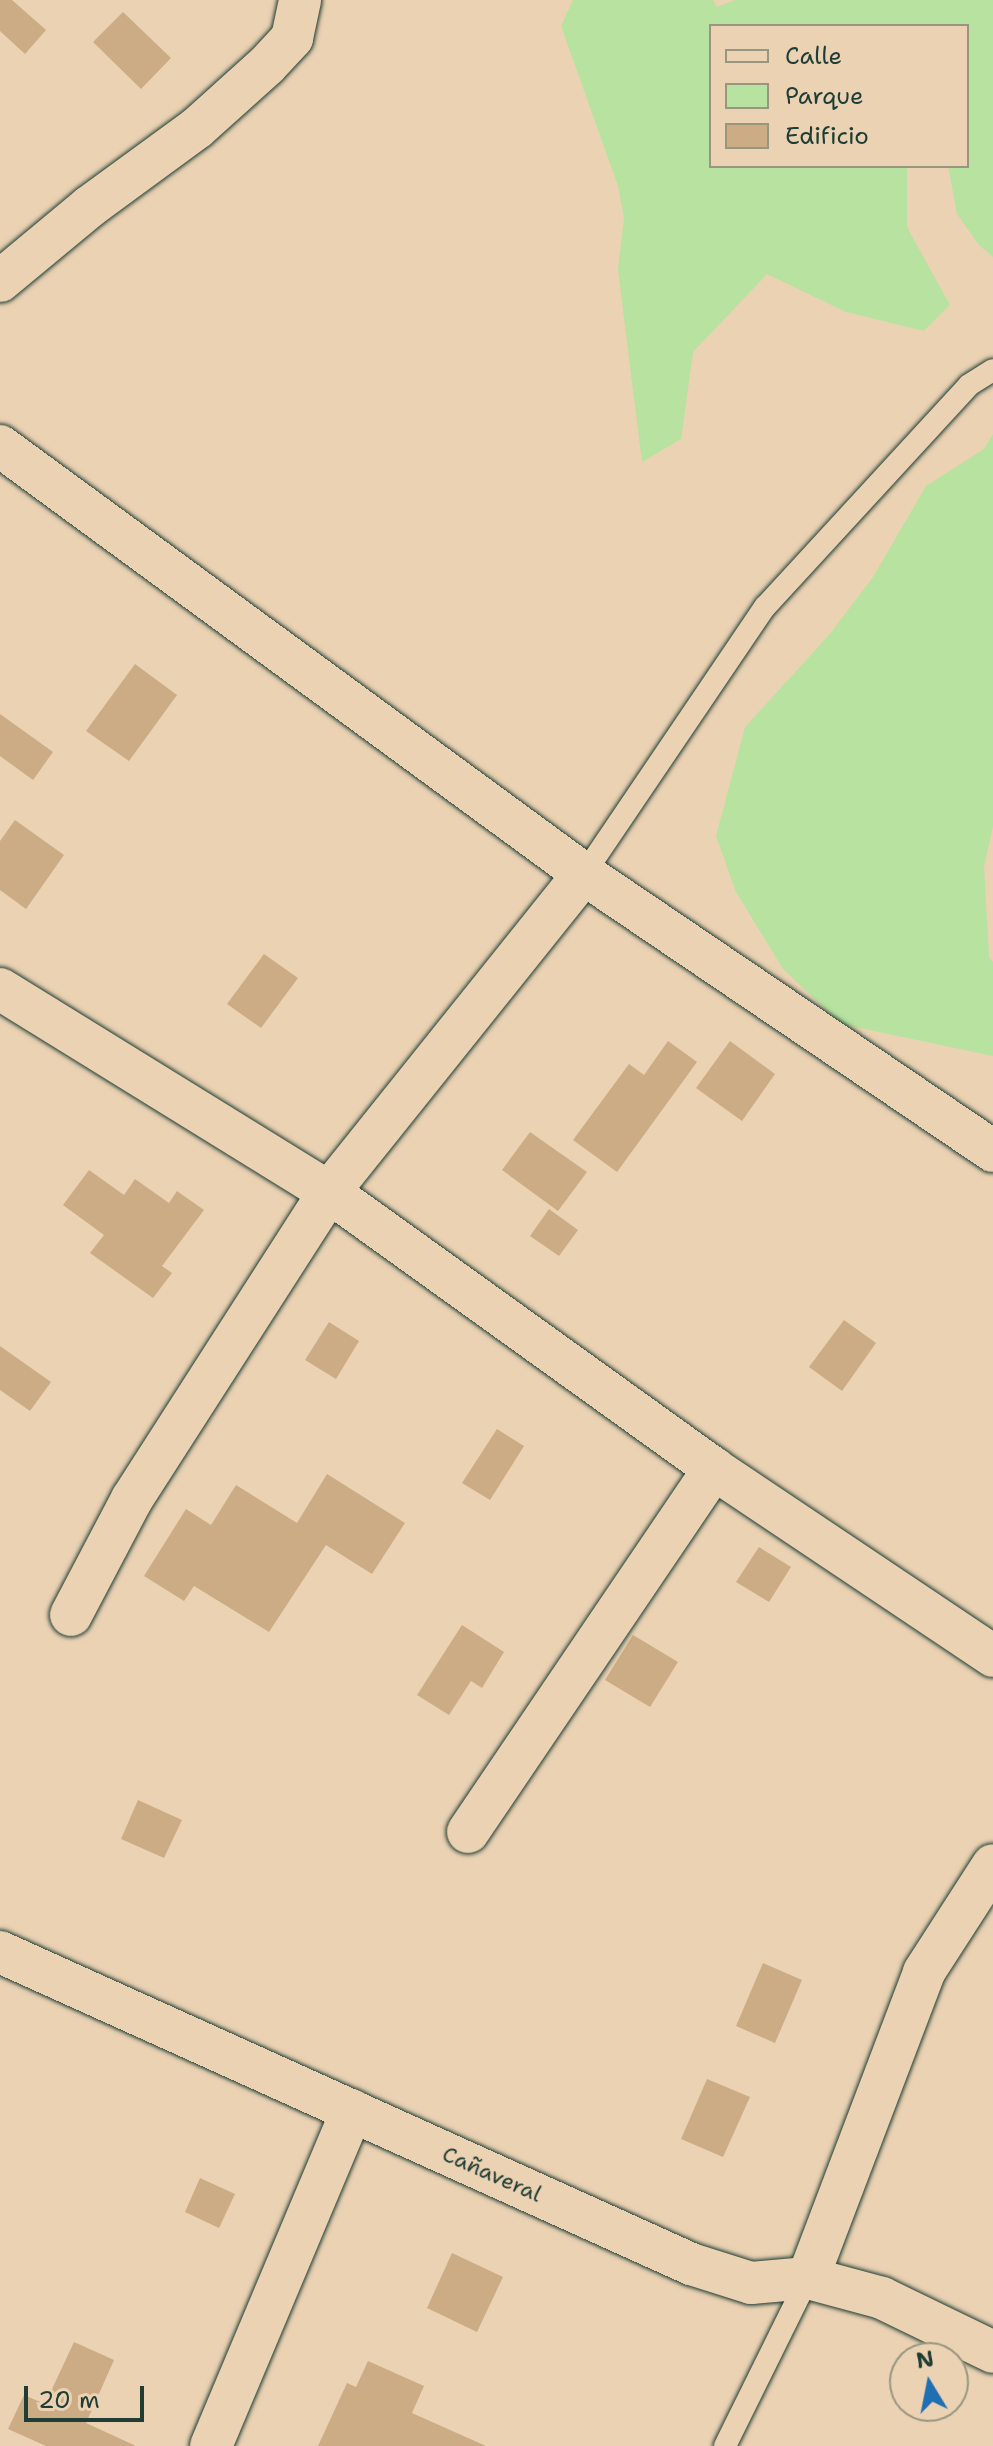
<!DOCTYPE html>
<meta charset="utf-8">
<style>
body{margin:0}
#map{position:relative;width:993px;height:2446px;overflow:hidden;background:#ebd2b3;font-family:"Shantell Sans",sans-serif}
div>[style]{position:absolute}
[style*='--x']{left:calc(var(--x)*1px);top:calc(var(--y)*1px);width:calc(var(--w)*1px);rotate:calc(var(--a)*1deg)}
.green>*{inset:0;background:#b8e29f}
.building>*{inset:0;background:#ccac85}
.roads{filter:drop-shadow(0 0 2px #1f3d34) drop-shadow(0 0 2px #1f3d34)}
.lane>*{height:22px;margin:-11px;padding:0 11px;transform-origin:11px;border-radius:11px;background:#ebd2b3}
.street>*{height:42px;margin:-21px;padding:0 21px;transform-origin:21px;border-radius:21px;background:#ebd2b3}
span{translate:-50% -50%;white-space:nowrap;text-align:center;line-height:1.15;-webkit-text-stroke:6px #ebd2b3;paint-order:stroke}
.street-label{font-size:22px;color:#1f3d34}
.legend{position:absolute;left:709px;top:24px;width:260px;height:144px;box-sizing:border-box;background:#ebd2b3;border:2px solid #999680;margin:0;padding:10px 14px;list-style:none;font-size:24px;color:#1f3d34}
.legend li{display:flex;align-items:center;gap:16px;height:40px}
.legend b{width:40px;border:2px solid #999680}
.north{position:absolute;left:889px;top:2342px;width:80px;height:80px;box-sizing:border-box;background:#ebd2b3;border:2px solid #999680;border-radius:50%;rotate:350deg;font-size:22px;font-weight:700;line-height:32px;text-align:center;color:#1f3d34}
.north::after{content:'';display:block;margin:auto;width:28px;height:36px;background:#1f6fb2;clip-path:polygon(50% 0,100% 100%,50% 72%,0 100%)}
.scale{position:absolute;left:24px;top:2386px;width:120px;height:36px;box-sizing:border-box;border:4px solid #1f3d34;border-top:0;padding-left:10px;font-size:24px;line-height:28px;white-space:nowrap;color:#1f3d34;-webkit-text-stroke:6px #ebd2b3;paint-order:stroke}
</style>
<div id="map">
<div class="green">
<i style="clip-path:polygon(573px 0,713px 0,717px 7px,735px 0,993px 0,993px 257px,979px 245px,957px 214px,948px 166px,967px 166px,967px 26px,711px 26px,711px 166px,907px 166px,907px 227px,950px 305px,924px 331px,846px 312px,767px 274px,693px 352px,681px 439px,642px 462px,618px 270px,624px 218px,618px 186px,561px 26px)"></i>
<i style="clip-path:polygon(993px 434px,993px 826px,984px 867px,989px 957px,993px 962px,993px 1056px,841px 1024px,783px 969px,736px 892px,716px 836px,745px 727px,829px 635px,873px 577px,926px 486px,984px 449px)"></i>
</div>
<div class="building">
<i style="clip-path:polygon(0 0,12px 0,46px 30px,25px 54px,0 31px)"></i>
<i style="clip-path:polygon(123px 12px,171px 58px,141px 89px,93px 42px)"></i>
<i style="clip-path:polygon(135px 664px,177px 695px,129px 761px,86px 731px)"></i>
<i style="clip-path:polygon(0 714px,53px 752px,33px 780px,0 756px)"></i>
<i style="clip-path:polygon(15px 820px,64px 855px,26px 909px,0 890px,0 841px)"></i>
<i style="clip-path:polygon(264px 954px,298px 978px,261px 1028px,227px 1004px)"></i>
<i style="clip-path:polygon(668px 1041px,697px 1062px,617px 1172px,573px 1140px,629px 1064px,644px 1075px)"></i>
<i style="clip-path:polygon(730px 1041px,775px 1074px,742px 1121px,696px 1088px)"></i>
<i style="clip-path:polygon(530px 1132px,587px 1172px,558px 1211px,502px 1170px)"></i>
<i style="clip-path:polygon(89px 1170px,124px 1195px,135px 1179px,169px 1203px,177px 1191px,204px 1210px,162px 1266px,172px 1273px,153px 1298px,90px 1253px,104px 1235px,63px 1205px)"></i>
<i style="clip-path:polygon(549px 1209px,578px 1230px,559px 1256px,530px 1236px)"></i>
<i style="clip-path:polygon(844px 1320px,876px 1343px,842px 1391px,809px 1367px)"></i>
<i style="clip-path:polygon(329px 1322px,359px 1341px,336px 1379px,305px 1360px)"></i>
<i style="clip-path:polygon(0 1346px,51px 1382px,30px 1411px,0 1390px)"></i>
<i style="clip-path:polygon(497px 1429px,524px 1446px,490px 1500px,462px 1483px)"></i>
<i style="clip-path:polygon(327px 1474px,405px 1523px,372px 1574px,326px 1545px,269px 1632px,194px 1586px,184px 1601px,144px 1576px,186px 1509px,211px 1525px,236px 1485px,297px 1523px)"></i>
<i style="clip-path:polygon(759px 1547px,791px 1567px,769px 1602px,736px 1582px)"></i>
<i style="clip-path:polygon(462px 1625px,504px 1652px,482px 1688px,471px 1681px,449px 1715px,417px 1695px)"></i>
<i style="clip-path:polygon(633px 1635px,678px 1662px,650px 1707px,605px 1680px)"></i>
<i style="clip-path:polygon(138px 1800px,182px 1820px,164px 1858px,121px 1839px)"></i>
<i style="clip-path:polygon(763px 1963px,802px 1980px,775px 2043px,736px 2026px)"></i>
<i style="clip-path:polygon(707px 2079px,750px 2097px,723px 2157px,681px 2139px)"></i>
<i style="clip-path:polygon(200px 2178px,235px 2194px,219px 2228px,185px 2212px)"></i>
<i style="clip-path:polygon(452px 2253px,503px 2277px,477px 2332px,427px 2308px)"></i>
<i style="clip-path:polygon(74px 2342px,114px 2360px,86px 2423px,136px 2446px,46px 2446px,8px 2429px,24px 2395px,45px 2404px)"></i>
<i style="clip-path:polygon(368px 2361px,424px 2386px,412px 2413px,486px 2446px,318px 2446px,347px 2383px,356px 2387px)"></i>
</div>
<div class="roads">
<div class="lane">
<i style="--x:584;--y:874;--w:323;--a:-55.9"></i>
<i style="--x:765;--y:607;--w:301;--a:-47.4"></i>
<i style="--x:969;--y:385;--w:28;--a:-32"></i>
<i style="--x:725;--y:2446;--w:187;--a:-63.7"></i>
</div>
<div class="street">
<i style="--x:0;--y:281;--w:116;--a:-39.7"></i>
<i style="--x:89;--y:207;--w:134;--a:-36.2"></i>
<i style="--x:197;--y:128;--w:94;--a:-42"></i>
<i style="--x:267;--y:65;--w:37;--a:-47"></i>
<i style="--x:292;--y:38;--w:39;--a:-78"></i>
<i style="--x:0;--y:446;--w:724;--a:36.24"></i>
<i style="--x:584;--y:874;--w:494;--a:34.1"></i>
<i style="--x:0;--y:989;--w:387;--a:31.7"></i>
<i style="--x:329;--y:1192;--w:474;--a:35.7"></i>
<i style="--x:714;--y:1469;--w:336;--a:33.8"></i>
<i style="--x:71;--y:1615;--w:131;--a:-62.3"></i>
<i style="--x:132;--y:1499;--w:365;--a:-57.3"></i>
<i style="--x:329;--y:1192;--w:408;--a:-51.3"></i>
<i style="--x:468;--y:1832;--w:439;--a:-55.9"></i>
<i style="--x:0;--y:1952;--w:758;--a:24.3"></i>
<i style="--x:691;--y:2264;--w:63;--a:17.6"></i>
<i style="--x:751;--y:2283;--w:57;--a:-5"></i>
<i style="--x:808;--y:2278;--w:77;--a:15.1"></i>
<i style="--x:882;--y:2298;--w:123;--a:25.9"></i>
<i style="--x:808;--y:2278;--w:327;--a:-69.2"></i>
<i style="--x:924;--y:1972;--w:127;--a:-57.2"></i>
<i style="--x:211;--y:2446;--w:364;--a:-67.2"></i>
</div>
</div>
<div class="street-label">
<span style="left:492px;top:2174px;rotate:24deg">Cañaveral</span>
</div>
<ul class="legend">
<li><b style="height:10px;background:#ebd2b3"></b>Calle</li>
<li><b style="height:22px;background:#b8e29f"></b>Parque</li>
<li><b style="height:22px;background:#ccac85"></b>Edificio</li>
</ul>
<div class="north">N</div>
<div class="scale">20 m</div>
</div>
